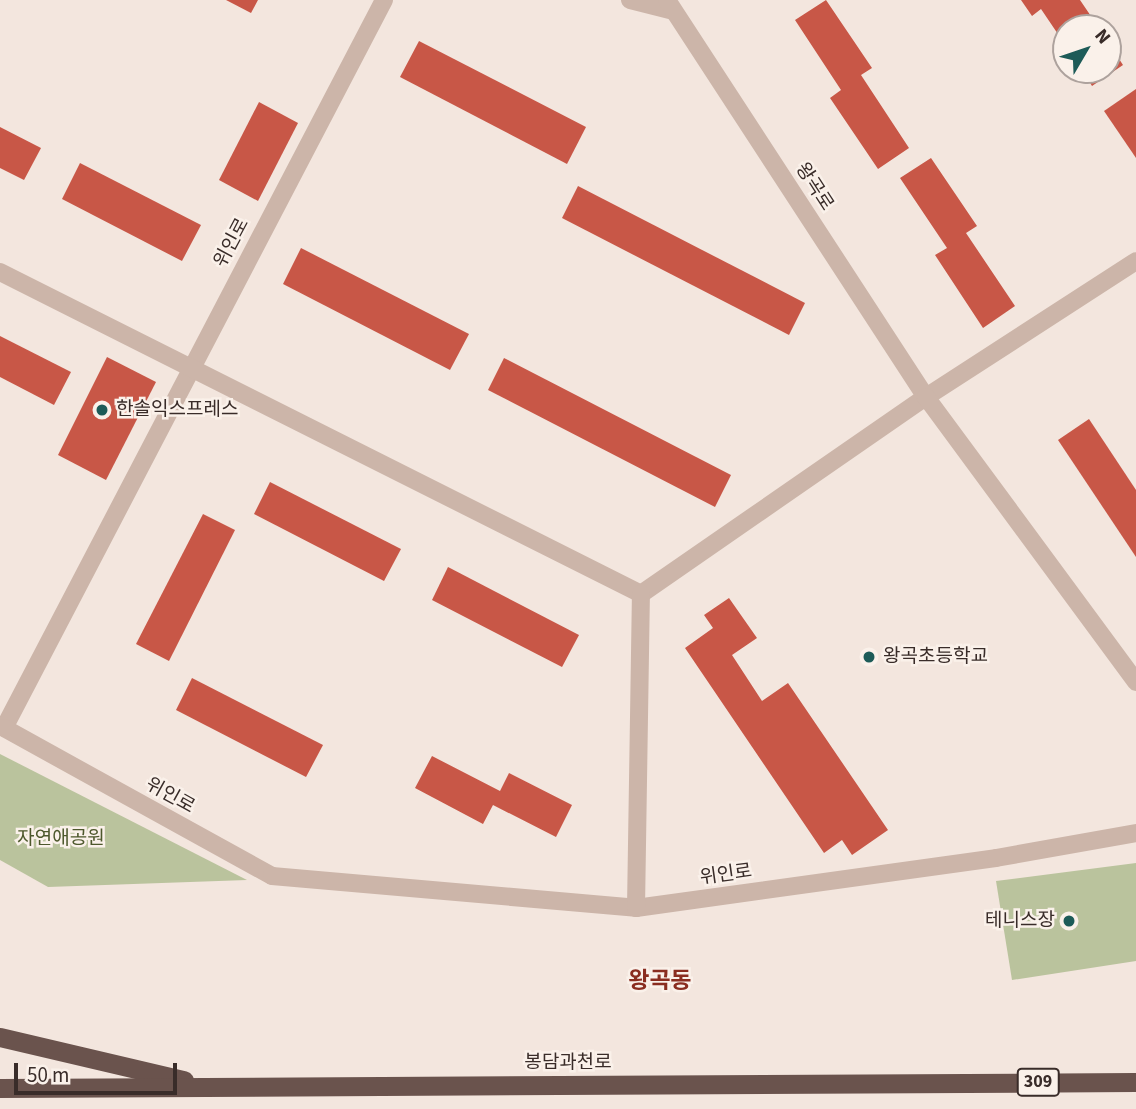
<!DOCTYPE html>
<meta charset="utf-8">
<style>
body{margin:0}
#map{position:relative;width:1136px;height:1109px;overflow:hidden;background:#f3e6de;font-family:"Source Sans 3","Noto Sans KR",sans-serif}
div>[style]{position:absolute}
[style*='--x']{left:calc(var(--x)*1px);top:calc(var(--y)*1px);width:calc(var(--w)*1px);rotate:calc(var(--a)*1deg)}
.green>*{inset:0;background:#bac39d}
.building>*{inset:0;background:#c85747}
.minor>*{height:18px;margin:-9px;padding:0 9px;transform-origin:9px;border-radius:9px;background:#ccb5a9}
.tertiary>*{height:18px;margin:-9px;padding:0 9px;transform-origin:9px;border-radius:9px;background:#ccb5a9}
.trunk>*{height:19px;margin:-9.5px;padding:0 9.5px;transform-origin:9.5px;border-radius:9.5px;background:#6a534d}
.dots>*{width:19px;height:19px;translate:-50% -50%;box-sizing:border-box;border:4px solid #faf1ea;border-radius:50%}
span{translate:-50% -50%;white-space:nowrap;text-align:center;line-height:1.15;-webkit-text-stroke:5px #faf1ea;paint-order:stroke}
.shield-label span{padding:2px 5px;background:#faf1ea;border:2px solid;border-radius:5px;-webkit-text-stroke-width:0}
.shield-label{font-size:18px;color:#392c29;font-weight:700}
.street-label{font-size:19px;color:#392c29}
.poi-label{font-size:19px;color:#392c29}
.left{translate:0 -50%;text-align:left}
.right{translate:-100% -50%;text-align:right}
.park-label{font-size:19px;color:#4d582c}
.quarter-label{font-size:23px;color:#8a2d20;font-weight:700}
.north{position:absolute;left:1052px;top:14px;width:70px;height:70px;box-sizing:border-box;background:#faf1ea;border:2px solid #ada29d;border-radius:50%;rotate:51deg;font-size:19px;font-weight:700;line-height:28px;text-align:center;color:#392c29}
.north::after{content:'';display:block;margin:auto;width:24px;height:32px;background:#1d5b58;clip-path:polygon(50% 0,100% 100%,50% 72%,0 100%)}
.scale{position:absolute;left:14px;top:1063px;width:163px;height:32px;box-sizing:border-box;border:4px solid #392c29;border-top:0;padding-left:9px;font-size:21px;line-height:24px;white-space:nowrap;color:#392c29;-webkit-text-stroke:5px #faf1ea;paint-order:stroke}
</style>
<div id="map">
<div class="green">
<i style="clip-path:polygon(0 754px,247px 880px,48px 887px,0 860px)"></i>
<i style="clip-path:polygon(1136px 863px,1136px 961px,1012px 980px,996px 881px)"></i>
</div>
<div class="building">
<i style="clip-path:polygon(226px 0,258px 0,251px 13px)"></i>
<i style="clip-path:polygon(826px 0,872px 68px,861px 75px,909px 148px,878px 169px,830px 98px,841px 90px,795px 20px)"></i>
<i style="clip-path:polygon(1021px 0,1080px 0,1099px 28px,1066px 28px,1066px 46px,1041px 9px,1032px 16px)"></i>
<i style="clip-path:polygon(419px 41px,586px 127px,567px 164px,400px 77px)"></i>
<i style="clip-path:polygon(1108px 42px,1123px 65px,1092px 86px,1082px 70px,1108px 70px)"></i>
<i style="clip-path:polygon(1136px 89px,1136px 158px,1104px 111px)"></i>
<i style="clip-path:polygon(259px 102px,298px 123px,258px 201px,219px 180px)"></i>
<i style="clip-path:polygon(0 127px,41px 148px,24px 180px,0 168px)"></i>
<i style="clip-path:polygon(931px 158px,977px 226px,966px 233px,1015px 306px,983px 328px,935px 255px,947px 248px,900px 178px)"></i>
<i style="clip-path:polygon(80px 163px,201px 225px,182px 261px,62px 199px)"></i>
<i style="clip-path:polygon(578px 186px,805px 303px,789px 335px,562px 218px)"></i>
<i style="clip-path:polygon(301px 248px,469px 334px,450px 370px,283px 284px)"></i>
<i style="clip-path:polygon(0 336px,71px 372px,54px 405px,0 377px)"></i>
<i style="clip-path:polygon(107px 357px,156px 382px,106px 480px,58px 455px)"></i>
<i style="clip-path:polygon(504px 358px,731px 475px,715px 507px,488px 390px)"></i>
<i style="clip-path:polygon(1089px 419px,1136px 490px,1136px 557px,1058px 440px)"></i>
<i style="clip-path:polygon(270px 482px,401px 549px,384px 581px,254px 514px)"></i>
<i style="clip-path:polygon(203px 514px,235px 530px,169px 661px,136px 644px)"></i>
<i style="clip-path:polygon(448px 567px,579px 635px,562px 667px,432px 600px)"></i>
<i style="clip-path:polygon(729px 598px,757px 638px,732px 655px,762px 701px,788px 683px,888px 830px,852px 855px,842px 840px,824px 853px,685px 648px,713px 628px,704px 615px)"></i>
<i style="clip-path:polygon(192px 678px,323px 745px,306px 777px,176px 710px)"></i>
<i style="clip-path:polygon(432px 756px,500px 791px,509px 773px,572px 805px,556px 837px,493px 805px,483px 824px,415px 788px)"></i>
</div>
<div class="minor">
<i style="--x:384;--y:0;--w:821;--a:117.56"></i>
<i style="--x:4;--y:728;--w:306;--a:28.9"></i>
<i style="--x:272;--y:876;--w:365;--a:5"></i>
<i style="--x:636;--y:908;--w:363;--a:-7.9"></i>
<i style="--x:996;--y:858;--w:142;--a:-10.1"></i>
<i style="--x:0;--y:272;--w:717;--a:26.67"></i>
<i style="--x:641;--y:594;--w:346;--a:-34.7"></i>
<i style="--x:926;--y:397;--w:250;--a:-32.9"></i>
<i style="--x:636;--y:908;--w:314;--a:-89.1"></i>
</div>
<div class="tertiary">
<i style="--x:630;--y:0;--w:44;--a:14.3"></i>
<i style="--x:667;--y:0;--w:474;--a:56.9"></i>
<i style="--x:926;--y:397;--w:354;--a:53.6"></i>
</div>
<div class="trunk">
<i style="--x:0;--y:1037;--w:189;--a:13.2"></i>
<i style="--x:0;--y:1088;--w:1136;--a:-0.3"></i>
</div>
<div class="dots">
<i style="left:102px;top:410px;background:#1d5b58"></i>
<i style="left:869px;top:657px;background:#1d5b58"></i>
<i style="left:1069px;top:921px;background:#1d5b58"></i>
</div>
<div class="shield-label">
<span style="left:1038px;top:1082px">309</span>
</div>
<div class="street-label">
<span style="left:814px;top:187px;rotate:57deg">왕곡로</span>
<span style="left:232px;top:243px;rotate:-62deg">위인로</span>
<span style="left:170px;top:796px;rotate:29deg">위인로</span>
<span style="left:726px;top:875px;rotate:-8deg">위인로</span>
<span style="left:568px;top:1063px">봉담과천로</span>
</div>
<div class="poi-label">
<span class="left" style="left:116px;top:410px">한솔익스프레스</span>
<span class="left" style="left:883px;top:657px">왕곡초등학교</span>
<span class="right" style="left:1055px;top:921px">테니스장</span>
</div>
<div class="park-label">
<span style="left:61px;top:839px">자연애공원</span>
</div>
<div class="quarter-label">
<span style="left:660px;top:981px">왕곡동</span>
</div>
<div class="north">N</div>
<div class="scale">50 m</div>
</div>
